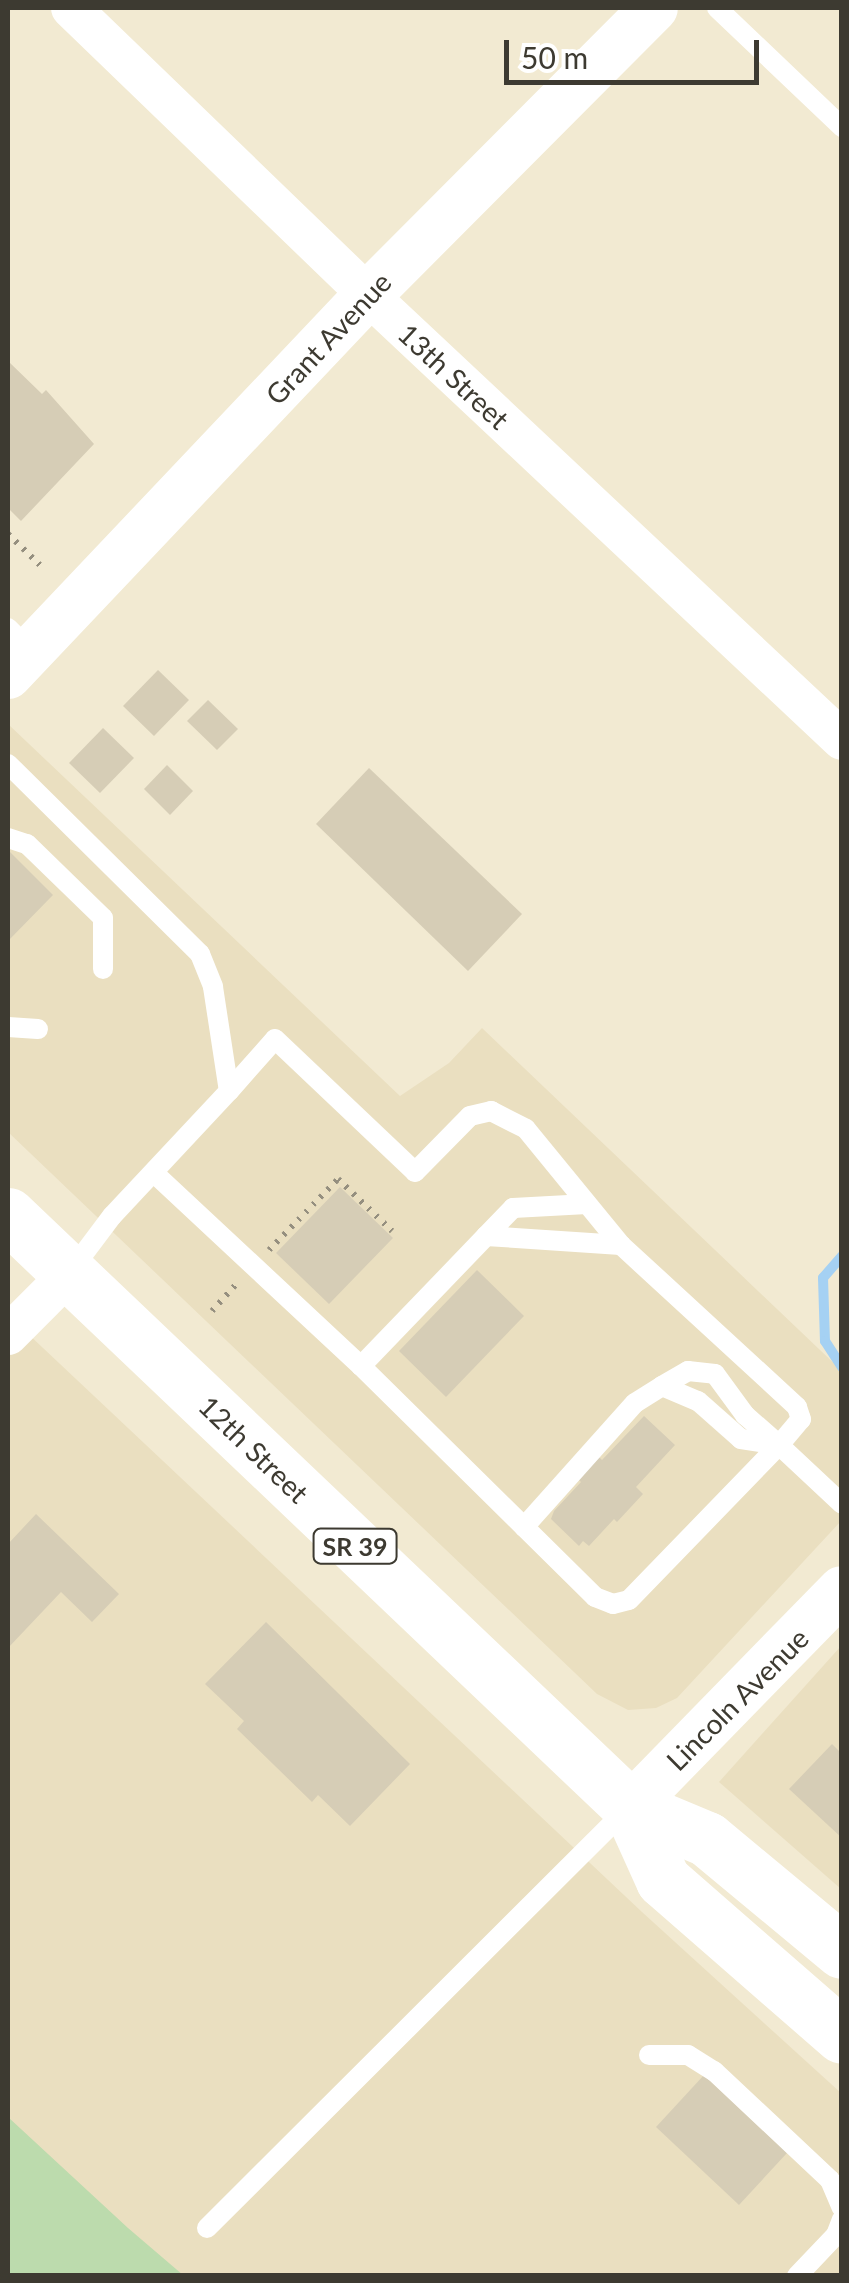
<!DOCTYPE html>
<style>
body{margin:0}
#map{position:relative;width:849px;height:2283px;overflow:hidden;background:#f2ead2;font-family:Lato,sans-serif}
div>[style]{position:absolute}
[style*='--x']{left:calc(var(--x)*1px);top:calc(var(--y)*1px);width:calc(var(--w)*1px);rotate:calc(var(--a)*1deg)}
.built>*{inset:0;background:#eadfc0}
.green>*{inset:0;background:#bcdbad}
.stream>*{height:10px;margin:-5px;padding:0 5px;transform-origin:5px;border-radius:5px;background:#a5d1f3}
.building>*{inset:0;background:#d6cdb6}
.path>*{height:6px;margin-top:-3px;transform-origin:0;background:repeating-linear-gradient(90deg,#958f7f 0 2.5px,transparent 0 10.5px)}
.service>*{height:20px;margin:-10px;padding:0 10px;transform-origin:10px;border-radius:10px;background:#fff}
.minor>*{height:40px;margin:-20px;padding:0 20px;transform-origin:20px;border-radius:20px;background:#fff}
.tertiary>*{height:48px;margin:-24px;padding:0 24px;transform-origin:24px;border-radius:24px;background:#fff}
.primary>*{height:55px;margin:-27.5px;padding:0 27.5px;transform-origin:27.5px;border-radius:27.5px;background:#fff}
span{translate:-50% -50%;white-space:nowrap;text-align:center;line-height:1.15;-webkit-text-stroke:8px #fff;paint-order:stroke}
.shield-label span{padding:2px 8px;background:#fff;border:2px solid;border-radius:8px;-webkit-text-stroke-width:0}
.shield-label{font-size:25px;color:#3d3a31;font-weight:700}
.street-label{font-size:28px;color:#3d3a31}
.frame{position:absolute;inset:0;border:10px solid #3d3a31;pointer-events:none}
.scale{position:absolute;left:504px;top:40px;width:255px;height:45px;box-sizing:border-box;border:5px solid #3d3a31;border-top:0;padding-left:12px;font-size:30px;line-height:35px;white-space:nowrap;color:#3d3a31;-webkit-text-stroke:8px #fff;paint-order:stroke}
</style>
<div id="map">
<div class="built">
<i style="clip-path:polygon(8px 724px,400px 1096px,449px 1063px,482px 1028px,841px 1370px,841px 1521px,677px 1698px,656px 1708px,628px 1710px,597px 1694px,8px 1132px)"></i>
<i style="clip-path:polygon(8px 1315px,642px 1912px,841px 2093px,841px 2275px,8px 2275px)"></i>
<i style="clip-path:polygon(841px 1646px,841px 1889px,719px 1782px)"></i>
</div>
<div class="green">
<i style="clip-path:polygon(8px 2117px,128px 2228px,183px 2275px,8px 2275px)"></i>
</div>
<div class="stream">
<i style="--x:842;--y:1256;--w:29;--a:131"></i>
<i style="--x:823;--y:1278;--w:63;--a:88.2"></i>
<i style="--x:825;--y:1341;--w:31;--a:57"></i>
</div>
<div class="building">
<i style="clip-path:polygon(8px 361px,42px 394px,46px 390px,94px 444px,21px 521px,8px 508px)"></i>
<i style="clip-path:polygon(158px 670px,189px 700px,154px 736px,123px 706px)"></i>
<i style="clip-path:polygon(208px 700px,238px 729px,217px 750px,187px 721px)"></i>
<i style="clip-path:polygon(103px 728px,134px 758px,100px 793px,69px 763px)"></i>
<i style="clip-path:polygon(167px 765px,193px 791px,170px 815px,144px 789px)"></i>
<i style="clip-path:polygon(369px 768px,522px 914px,468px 971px,316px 824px)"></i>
<i style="clip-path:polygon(8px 850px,53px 895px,8px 941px)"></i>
<i style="clip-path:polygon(340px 1187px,393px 1238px,329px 1304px,276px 1253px)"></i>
<i style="clip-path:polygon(477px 1270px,524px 1316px,446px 1397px,399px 1351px)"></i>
<i style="clip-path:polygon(644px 1416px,675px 1445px,636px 1487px,643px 1494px,617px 1522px,614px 1519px,589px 1546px,583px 1541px,579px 1546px,551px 1519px,554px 1511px,581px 1482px,575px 1476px,596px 1454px,602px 1460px)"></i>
<i style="clip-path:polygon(36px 1514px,119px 1594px,92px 1622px,61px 1592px,8px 1648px,8px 1544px)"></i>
<i style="clip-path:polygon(266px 1622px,410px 1764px,350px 1826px,318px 1795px,312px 1802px,237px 1729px,244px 1721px,205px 1684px)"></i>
<i style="clip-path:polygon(832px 1744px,842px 1754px,842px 1838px,789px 1789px)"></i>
<i style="clip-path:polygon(704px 2075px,787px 2153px,739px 2205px,656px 2127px)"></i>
</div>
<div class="path">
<i style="--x:8;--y:534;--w:49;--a:44.2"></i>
<i style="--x:269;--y:1250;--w:99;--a:-45.8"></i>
<i style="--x:338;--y:1179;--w:75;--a:43.9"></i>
<i style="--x:212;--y:1311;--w:39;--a:-48"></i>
</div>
<div class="service">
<i style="--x:717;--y:8;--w:173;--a:43.6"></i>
<i style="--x:8;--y:628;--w:33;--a:45"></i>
<i style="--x:8;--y:764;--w:270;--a:44.7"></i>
<i style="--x:200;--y:954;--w:35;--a:68"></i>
<i style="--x:213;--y:987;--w:105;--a:81.3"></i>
<i style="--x:229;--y:1091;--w:171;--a:133.1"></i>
<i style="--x:112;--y:1216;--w:70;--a:126.9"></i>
<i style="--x:8;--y:838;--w:20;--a:18"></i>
<i style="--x:27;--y:844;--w:106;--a:44.2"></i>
<i style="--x:103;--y:918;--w:51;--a:90"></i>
<i style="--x:8;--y:1027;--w:30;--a:4"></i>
<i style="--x:229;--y:1091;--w:69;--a:-48.5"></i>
<i style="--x:275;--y:1039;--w:193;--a:43.5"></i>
<i style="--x:415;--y:1172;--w:78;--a:-45.5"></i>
<i style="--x:470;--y:1116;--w:22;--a:-13"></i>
<i style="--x:491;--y:1111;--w:39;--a:27"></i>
<i style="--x:526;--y:1129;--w:150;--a:50.7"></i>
<i style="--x:621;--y:1245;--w:239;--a:42.6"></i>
<i style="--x:797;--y:1407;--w:13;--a:72"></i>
<i style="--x:801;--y:1419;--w:34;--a:130"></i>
<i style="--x:154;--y:1173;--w:283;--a:43"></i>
<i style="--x:361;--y:1366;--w:329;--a:44.6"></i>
<i style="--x:595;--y:1597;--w:19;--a:21"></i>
<i style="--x:613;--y:1604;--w:16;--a:-14"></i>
<i style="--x:629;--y:1600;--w:216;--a:-45.9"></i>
<i style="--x:779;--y:1445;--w:86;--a:43.1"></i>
<i style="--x:486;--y:1236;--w:39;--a:-46"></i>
<i style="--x:513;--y:1208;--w:74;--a:-3.1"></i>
<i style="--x:361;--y:1366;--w:180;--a:-46.1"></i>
<i style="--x:486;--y:1236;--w:135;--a:3.8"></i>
<i style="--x:662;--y:1386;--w:30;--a:-30"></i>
<i style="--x:688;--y:1371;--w:27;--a:6"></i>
<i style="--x:715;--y:1374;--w:51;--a:53.8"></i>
<i style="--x:745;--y:1415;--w:44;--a:41.3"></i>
<i style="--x:524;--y:1527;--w:166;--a:-48.2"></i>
<i style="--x:635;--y:1403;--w:32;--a:-32"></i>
<i style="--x:662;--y:1386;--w:39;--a:23"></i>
<i style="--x:698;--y:1401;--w:57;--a:41.5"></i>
<i style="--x:741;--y:1439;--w:38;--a:9"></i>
<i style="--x:649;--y:2055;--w:39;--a:0"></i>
<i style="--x:688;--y:2055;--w:31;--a:32"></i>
<i style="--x:714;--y:2071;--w:159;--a:43.2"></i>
<i style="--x:830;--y:2180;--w:30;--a:67"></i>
<i style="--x:207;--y:2228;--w:593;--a:-44.93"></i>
<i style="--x:797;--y:2276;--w:57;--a:-46.4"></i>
<i style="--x:836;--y:2235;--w:17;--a:-69"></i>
</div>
<div class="minor">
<i style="--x:71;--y:8;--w:413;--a:44"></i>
<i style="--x:368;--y:295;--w:650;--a:43.19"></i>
<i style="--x:8;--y:1335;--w:86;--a:-45"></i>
</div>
<div class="tertiary">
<i style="--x:8;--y:675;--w:523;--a:-46.55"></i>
<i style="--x:368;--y:295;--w:405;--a:-45.1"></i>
<i style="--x:630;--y:1807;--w:303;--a:-45.7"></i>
</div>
<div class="primary">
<i style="--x:8;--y:1215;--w:859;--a:43.58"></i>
<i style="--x:630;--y:1807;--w:83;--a:22.6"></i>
<i style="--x:707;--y:1839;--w:175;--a:39.7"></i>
<i style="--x:630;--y:1807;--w:80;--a:65.7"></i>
<i style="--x:663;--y:1880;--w:237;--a:41.1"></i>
</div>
<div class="shield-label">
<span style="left:355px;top:1546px">SR 39</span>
</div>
<div class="street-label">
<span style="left:328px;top:338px;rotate:-47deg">Grant Avenue</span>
<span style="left:454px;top:376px;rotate:43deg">13th Street</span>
<span style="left:254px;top:1449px;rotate:44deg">12th Street</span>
<span style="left:737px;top:1699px;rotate:-45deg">Lincoln Avenue</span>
</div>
<div class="frame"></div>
<div class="scale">50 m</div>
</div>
